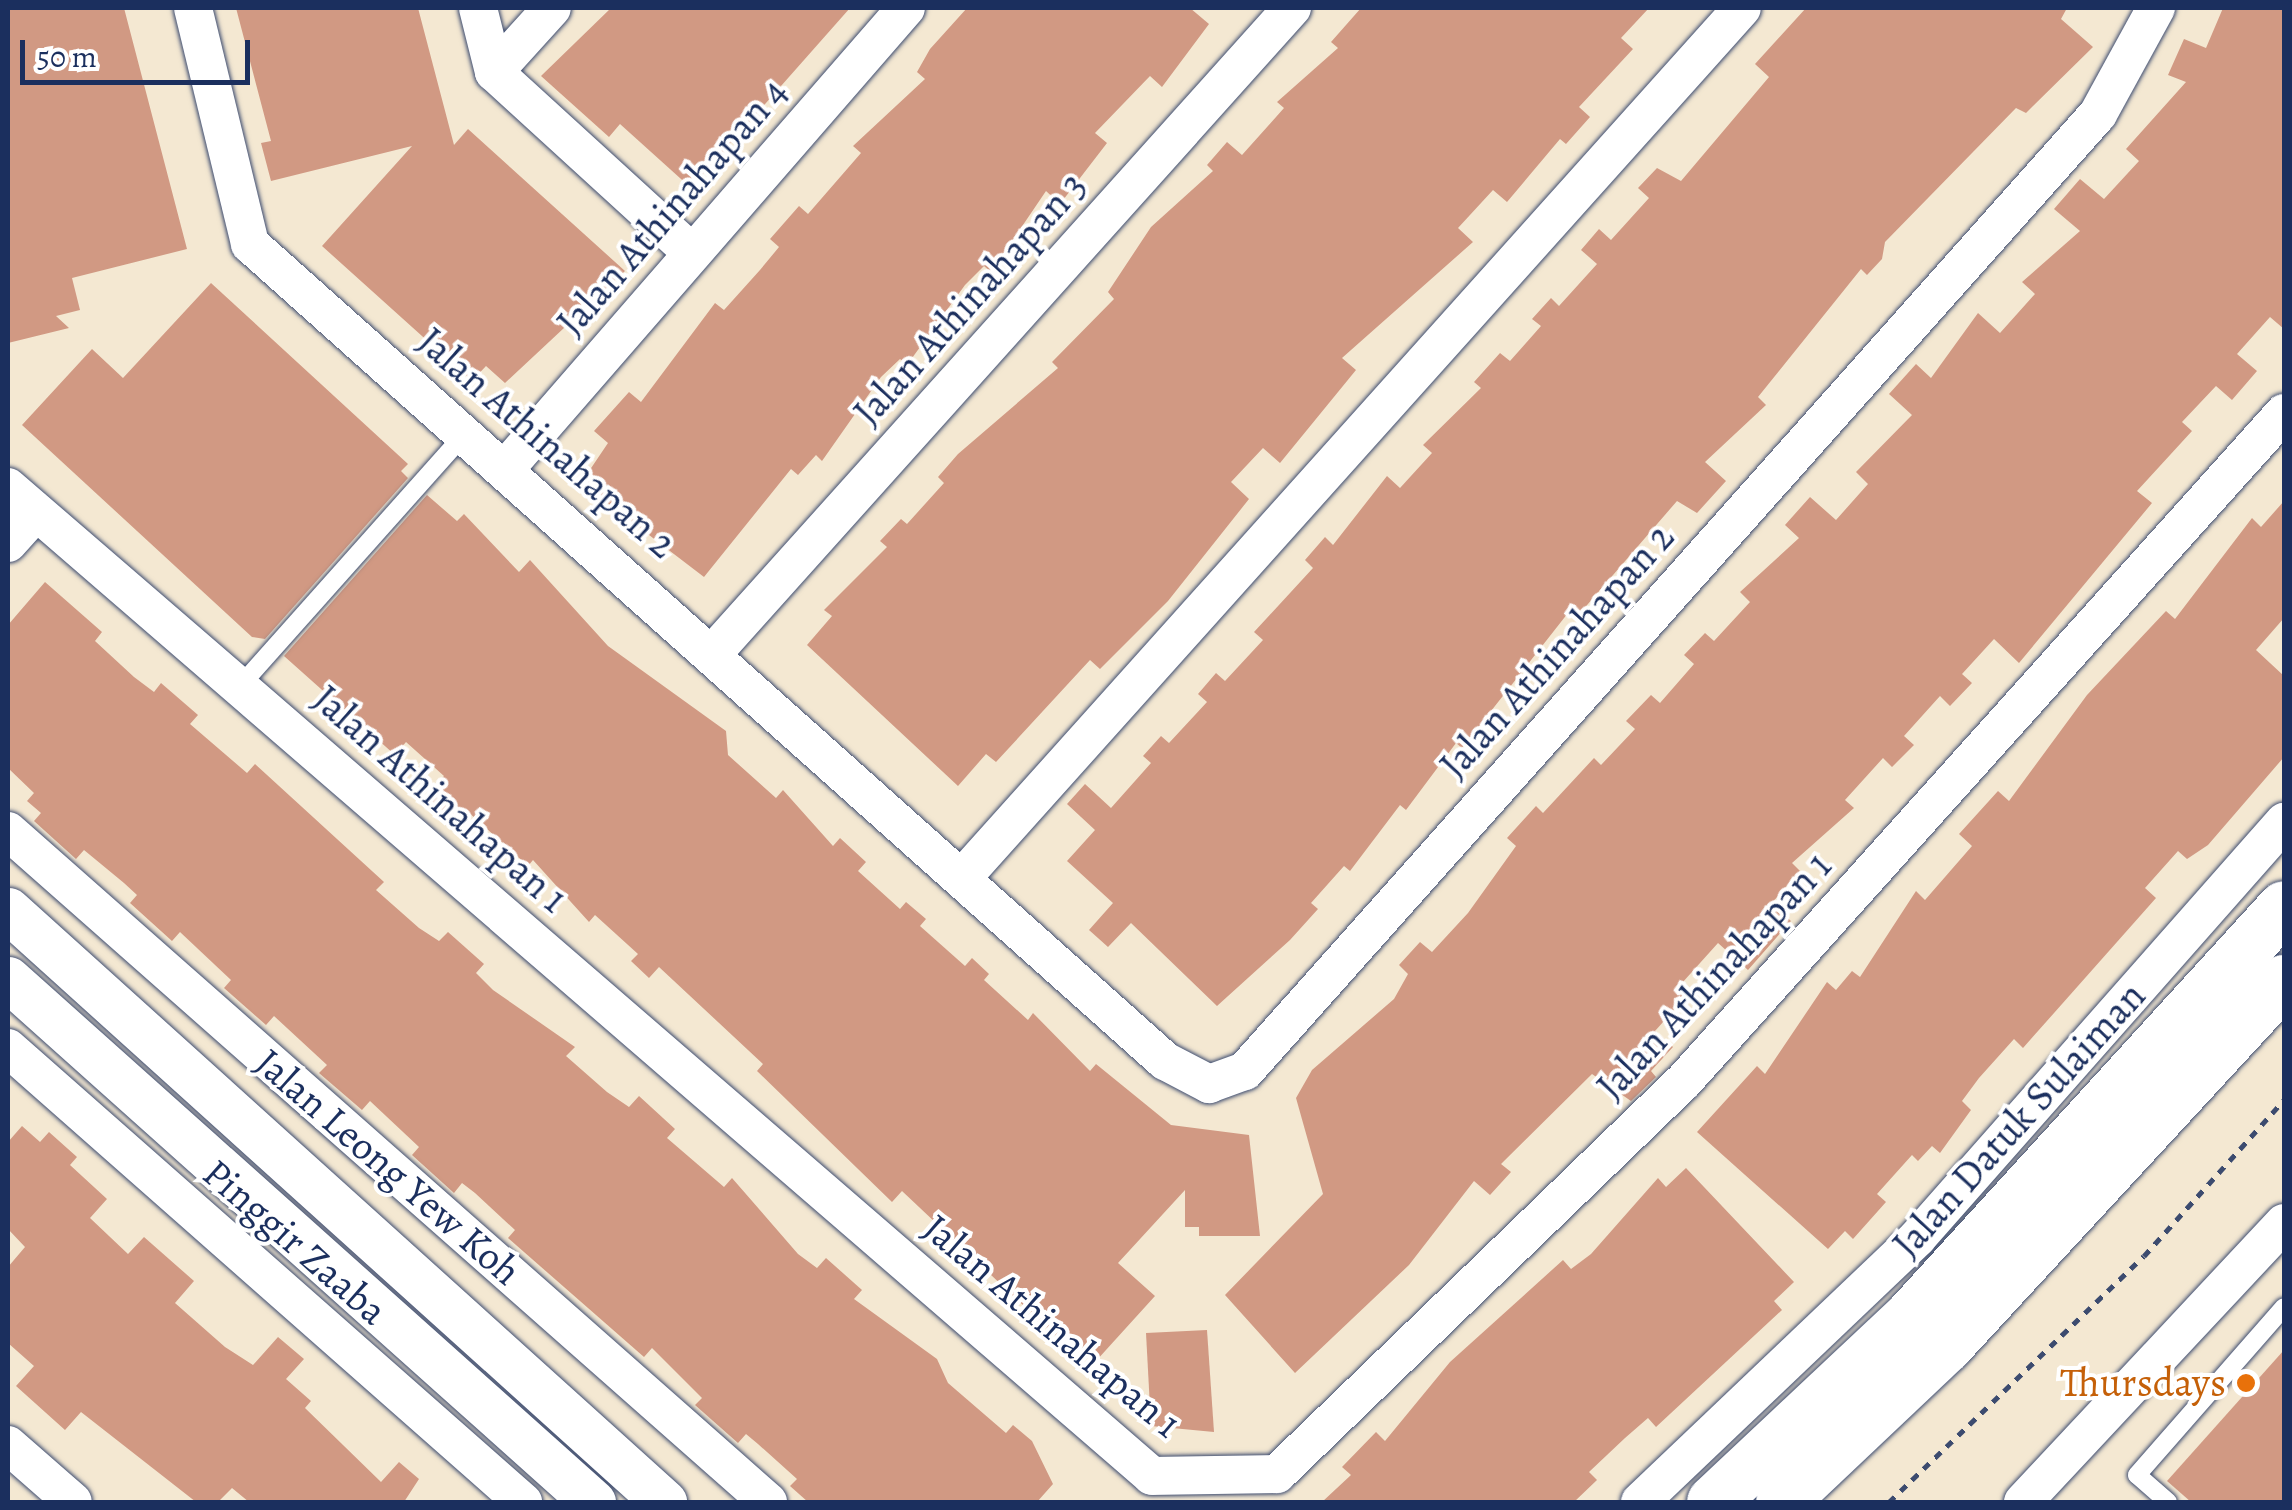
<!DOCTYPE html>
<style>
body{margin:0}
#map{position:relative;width:2292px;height:1510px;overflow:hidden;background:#f4e8d2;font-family:Alegreya,serif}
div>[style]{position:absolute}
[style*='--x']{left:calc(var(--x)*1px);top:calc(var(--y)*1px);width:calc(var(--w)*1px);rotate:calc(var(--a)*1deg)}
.building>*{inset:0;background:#d19983}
.path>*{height:5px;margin-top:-2.5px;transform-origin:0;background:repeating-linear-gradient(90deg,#3c4b6f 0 8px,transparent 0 16px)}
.roads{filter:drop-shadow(0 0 2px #3c4b6f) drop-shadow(0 0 2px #3c4b6f)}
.service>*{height:18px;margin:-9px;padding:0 9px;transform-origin:9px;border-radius:9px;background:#fff}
.minor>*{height:38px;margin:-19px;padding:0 19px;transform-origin:19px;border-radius:19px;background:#fff}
.tertiary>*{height:45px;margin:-22.5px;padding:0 22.5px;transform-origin:22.5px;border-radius:22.5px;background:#fff}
.secondary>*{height:52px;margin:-26px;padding:0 26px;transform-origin:26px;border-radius:26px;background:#fff}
.dots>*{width:28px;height:28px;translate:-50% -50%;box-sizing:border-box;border:5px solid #fff;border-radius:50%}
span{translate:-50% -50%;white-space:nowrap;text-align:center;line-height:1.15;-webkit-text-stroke:8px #fff;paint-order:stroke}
.street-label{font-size:40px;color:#1b2f5e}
.food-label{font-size:40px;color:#c56008}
.right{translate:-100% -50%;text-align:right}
.frame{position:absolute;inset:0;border:10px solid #1b2f5e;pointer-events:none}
.scale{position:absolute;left:20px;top:40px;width:230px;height:45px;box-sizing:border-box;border:5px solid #1b2f5e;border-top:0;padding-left:12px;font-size:30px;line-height:35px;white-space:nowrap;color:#1b2f5e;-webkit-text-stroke:8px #fff;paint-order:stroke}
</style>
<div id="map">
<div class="building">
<i style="clip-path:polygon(8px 8px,124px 8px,187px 249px,72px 278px,80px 310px,56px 316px,69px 328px,8px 343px)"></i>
<i style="clip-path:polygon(236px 8px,418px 8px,454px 145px,468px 129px,625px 271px,505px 383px,486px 366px,472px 381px,322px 246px,412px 146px,271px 181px,261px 143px,271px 141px)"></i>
<i style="clip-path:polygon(611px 8px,850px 8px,691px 188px,620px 124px,609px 137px,541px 76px)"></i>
<i style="clip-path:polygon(967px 8px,1190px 8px,1209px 24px,1162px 87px,1150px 76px,1095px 133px,1107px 143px,1060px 204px,1046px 191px,991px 272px,984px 266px,965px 285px,907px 365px,900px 359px,881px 377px,822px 461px,816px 455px,798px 475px,791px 469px,704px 577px,581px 483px,608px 443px,594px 431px,629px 392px,641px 402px,715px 303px,724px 310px,760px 270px,779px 247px,770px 239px,799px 206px,808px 214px,861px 153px,853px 146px,925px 79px,917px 72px,930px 49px)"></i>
<i style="clip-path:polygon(1361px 8px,1649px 8px,1621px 38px,1633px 49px,1579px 107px,1590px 117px,1566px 144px,1560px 139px,1507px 202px,1493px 190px,1458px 228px,1473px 242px,1342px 358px,1356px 370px,1280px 463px,1263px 448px,1231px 482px,1249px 499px,1168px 601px,1100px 669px,1090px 660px,996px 762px,986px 754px,958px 786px,807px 645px,832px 616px,824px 610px,887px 547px,880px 541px,901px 519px,907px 524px,944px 483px,938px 477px,958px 454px,1058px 368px,1052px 362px,1114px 299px,1108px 292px,1151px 227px,1213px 171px,1207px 165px,1227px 142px,1242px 155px,1284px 108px,1277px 102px,1338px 48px,1331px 42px)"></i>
<i style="clip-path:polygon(1806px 8px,2067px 8px,2061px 19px,2093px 47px,2026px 113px,2016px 108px,1885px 242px,1882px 259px,1867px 275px,1861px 269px,1758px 397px,1766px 405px,1705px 462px,1726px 481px,1697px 513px,1677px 501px,1575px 619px,1568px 613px,1462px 748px,1456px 743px,1406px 810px,1400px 805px,1350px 871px,1344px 866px,1311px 903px,1318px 909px,1290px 940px,1217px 1006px,1131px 923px,1108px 947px,1089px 930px,1113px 903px,1067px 861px,1095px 830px,1067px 804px,1085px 784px,1111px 808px,1151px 763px,1143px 756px,1161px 736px,1169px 743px,1207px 702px,1198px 694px,1216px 673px,1225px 681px,1263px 640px,1254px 632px,1313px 568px,1305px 560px,1325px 537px,1333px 545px,1387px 476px,1400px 488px,1432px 453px,1423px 445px,1481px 388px,1474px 382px,1500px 353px,1510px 361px,1541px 326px,1532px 319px,1551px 298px,1559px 306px,1597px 264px,1581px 250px,1599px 229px,1611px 240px,1649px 198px,1638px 188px,1657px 168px,1681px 181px,1769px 77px,1755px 64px)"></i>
<i style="clip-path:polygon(2223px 8px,2284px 8px,2284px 329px,2270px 317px,2237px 354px,2257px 371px,2232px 400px,2216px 386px,2182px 422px,2192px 431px,2137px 491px,2152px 503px,2019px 663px,1994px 639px,1962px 674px,1972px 683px,1950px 706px,1940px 696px,1904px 736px,1914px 745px,1892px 767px,1883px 758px,1845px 800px,1854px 808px,1792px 863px,1800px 871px,1771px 904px,1791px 921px,1748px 970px,1718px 943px,1682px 983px,1691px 991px,1655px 1031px,1673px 1047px,1651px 1071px,1656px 1077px,1631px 1101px,1592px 1074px,1501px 1164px,1511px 1172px,1490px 1195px,1474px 1181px,1409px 1265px,1295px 1373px,1225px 1295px,1323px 1194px,1296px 1098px,1312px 1070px,1394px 999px,1408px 974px,1399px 965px,1420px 942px,1432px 952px,1468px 913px,1516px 846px,1507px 838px,1536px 806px,1543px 813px,1594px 758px,1601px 765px,1635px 729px,1626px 721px,1651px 695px,1660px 703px,1694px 664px,1684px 655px,1705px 633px,1714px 641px,1750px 602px,1740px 592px,1799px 538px,1785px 525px,1810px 497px,1836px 520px,1868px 484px,1856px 472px,1912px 415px,1889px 394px,1916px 364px,1931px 378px,1978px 313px,2000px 333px,2035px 294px,2022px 282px,2080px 231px,2054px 209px,2080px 179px,2104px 199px,2139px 161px,2126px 149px,2186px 82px,2168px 75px,2184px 39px,2206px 48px)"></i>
<i style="clip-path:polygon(211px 283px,408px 464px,401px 471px,408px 478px,265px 639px,252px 637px,22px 425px,92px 349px,123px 378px)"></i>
<i style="clip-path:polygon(427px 495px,457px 521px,464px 514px,519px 572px,530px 560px,608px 646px,726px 731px,728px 755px,776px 798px,783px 790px,833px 846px,840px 838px,866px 862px,858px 871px,900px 909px,906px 902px,926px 919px,920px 926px,965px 966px,972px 958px,989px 974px,984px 980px,1028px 1020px,1033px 1013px,1090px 1071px,1096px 1064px,1171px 1125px,1249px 1135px,1260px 1236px,1199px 1236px,1199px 1227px,1185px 1227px,1185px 1190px,1118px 1263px,1155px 1296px,1096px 1361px,1066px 1334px,1060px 1340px,902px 1191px,892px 1202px,757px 1071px,763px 1064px,659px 967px,649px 978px,631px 961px,638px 954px,595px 915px,589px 922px,533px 860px,528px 866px,466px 810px,455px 822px,426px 796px,444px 776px,406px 742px,395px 755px,284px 656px)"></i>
<i style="clip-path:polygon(2284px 501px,2284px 618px,2256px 650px,2284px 676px,2284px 757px,2208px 845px,2187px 859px,2178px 851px,2145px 888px,2156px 898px,2023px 1048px,2014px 1039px,1979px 1078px,1962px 1101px,1971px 1110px,1940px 1153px,1932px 1146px,1918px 1161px,1912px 1155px,1877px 1194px,1886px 1202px,1853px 1239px,1845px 1231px,1828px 1249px,1697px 1132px,1757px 1066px,1765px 1074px,1827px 982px,1836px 990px,1852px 971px,1860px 977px,1916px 891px,1925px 900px,1972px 846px,1959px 834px,1998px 791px,2009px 801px,2087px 695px,2166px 611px,2175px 619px,2252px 518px,2261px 527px)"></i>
<i style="clip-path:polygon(45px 582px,102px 632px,95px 641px,134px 677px,154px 692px,161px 683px,198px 715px,190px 724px,247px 773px,255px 764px,384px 882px,376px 890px,419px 928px,439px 941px,448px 932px,484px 964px,476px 973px,493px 990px,575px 1047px,566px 1056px,607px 1092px,629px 1107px,639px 1096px,675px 1129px,667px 1138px,724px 1187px,732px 1178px,798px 1254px,817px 1268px,826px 1258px,862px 1290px,854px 1299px,937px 1359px,948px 1383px,1006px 1433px,1013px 1425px,1032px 1441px,1053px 1484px,1037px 1502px,808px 1502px,790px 1486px,797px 1479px,758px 1444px,746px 1434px,738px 1443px,695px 1405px,702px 1398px,652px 1348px,644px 1357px,508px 1238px,515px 1230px,475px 1193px,462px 1183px,454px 1193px,412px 1155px,419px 1147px,370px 1101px,362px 1110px,319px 1073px,327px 1065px,274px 1016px,266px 1025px,224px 988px,231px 980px,180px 932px,172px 941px,130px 903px,137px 895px,124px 883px,84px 850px,76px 859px,34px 821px,41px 813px,27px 801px,34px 793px,8px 768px,8px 625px)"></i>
<i style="clip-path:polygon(22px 1126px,40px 1142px,49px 1132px,77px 1157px,70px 1165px,107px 1199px,90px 1218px,128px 1254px,144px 1237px,194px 1281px,175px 1303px,225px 1347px,253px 1365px,278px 1337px,304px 1359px,286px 1379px,311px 1401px,305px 1408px,381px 1482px,399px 1462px,419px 1479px,404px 1502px,249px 1502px,232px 1488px,218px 1502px,196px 1502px,81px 1412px,65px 1430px,16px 1386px,34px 1366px,8px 1343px,8px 1267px,25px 1247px,8px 1229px,8px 1142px)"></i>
<i style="clip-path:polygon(1686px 1168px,1794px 1282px,1774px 1301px,1782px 1310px,1656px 1427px,1648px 1418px,1625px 1438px,1589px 1472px,1597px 1480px,1574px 1502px,1322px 1502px,1351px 1475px,1342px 1467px,1376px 1432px,1385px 1441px,1450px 1362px,1563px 1260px,1571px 1269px,1591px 1254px,1658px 1178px,1666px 1187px)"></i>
<i style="clip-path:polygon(1207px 1330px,1214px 1432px,1151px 1426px,1146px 1333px)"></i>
<i style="clip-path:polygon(2284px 1350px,2284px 1502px,2191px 1502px,2167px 1481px)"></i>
</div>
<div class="path">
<i style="--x:1889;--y:1502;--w:354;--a:-44"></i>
<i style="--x:2144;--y:1256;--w:210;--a:-48.1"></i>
</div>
<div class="roads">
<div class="service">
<i style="--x:240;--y:686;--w:340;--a:-48.3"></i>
<i style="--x:2168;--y:1502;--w:41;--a:-138.9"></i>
<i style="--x:2137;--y:1475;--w:223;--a:-48.8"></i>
</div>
<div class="minor">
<i style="--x:193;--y:8;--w:243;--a:76.4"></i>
<i style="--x:250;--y:244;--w:1227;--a:41.76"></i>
<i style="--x:1165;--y:1061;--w:50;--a:27.6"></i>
<i style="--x:1209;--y:1084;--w:38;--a:-20"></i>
<i style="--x:1245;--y:1071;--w:1282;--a:-48.29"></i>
<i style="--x:2098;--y:114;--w:121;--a:-61.3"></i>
<i style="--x:478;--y:8;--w:66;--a:76"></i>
<i style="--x:494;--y:72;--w:268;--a:42.4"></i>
<i style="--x:494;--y:72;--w:86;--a:-47.8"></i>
<i style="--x:507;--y:467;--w:608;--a:-49"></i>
<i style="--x:8;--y:487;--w:1512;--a:40.84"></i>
<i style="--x:1152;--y:1476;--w:125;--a:-0.9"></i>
<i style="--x:1277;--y:1474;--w:566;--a:-44"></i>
<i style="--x:1684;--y:1081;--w:898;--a:-48.07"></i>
<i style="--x:8;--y:543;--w:40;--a:-48"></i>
<i style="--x:715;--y:651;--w:864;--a:-48.1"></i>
<i style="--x:8;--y:831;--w:1014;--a:41.44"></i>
<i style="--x:962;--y:878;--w:1168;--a:-48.12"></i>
<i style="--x:8;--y:1048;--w:687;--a:41.4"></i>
<i style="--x:8;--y:1445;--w:86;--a:41.2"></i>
<i style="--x:1640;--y:1502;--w:383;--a:-43.6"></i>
<i style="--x:1917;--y:1238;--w:555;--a:-48.58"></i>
<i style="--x:2023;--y:1502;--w:382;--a:-46.9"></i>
</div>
<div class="tertiary">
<i style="--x:8;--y:910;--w:884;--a:42.06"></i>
<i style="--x:8;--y:979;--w:785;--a:41.8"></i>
</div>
<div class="secondary">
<i style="--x:1713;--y:1502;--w:269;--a:-43.2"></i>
<i style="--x:1909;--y:1318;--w:556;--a:-47.62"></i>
<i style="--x:1782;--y:1502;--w:227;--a:-43.4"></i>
<i style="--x:1947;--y:1346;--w:497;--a:-47.3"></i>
</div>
</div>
<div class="dots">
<i style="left:2246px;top:1383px;background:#e8710a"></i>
</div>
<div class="street-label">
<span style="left:672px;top:207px;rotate:-49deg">Jalan Athinahapan 4</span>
<span style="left:970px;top:299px;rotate:-48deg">Jalan Athinahapan 3</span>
<span style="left:547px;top:443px;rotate:41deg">Jalan Athinahapan 2</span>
<span style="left:1557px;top:651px;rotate:-48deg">Jalan Athinahapan 2</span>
<span style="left:440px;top:799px;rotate:41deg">Jalan Athinahapan 1</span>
<span style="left:1714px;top:976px;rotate:-47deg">Jalan Athinahapan 1</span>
<span style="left:2019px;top:1120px;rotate:-48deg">Jalan Datuk Sulaiman</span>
<span style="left:388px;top:1167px;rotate:41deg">Jalan Leong Yew Koh</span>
<span style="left:295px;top:1242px;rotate:41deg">Pinggir Zaaba</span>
<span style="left:1052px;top:1326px;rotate:40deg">Jalan Athinahapan 1</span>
</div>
<div class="food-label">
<span class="right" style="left:2226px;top:1383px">Thursdays</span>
</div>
<div class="frame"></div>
<div class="scale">50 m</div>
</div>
